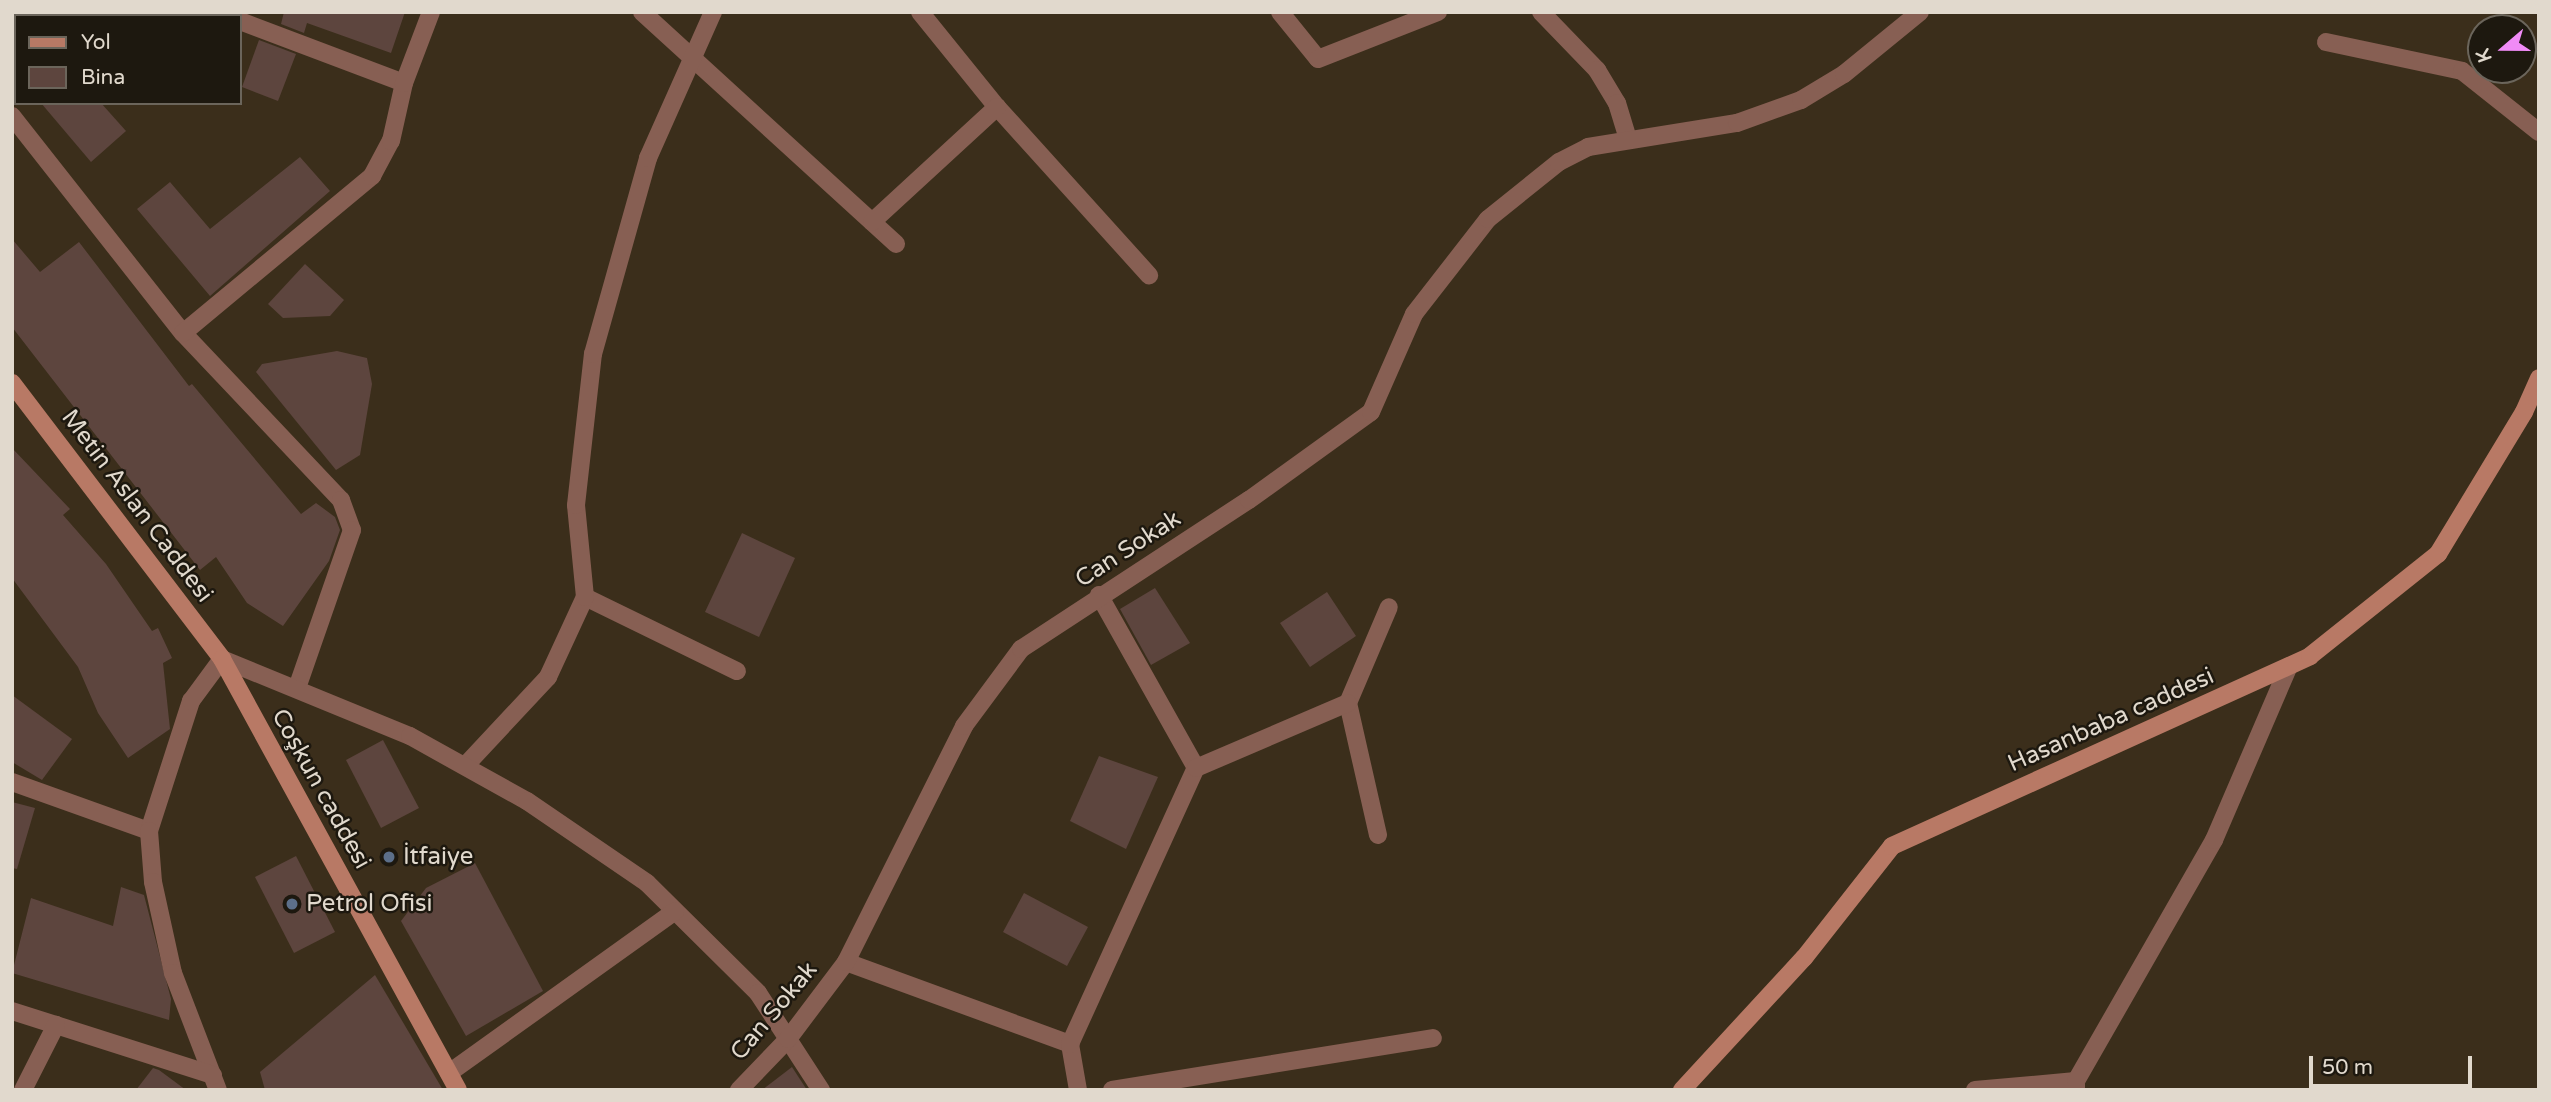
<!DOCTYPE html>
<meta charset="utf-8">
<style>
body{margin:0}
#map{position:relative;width:2551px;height:1102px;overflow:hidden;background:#3b2e1b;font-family:"Varela Round",sans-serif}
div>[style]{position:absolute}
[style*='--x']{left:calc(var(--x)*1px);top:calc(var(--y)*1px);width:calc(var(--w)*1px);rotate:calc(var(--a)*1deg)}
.building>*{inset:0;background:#5d453e}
.street>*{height:18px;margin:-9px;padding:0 9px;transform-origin:9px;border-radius:9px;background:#875f53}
.secondary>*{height:18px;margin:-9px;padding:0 9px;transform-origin:9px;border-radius:9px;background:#b87965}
.dots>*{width:19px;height:19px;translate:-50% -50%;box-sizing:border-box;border:4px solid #1d180f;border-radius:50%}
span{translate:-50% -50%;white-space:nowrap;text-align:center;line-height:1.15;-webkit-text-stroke:5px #1d180f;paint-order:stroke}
.street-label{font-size:24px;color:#e1d9cd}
.poi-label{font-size:24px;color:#e1d9cd}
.left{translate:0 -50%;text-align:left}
.frame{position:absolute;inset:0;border:14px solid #e1d9cd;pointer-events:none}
.legend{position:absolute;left:14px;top:14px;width:228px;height:91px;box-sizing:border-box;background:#1d180f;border:2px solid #6b655b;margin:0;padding:9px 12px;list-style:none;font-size:21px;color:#e1d9cd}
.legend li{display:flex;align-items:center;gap:14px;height:35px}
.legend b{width:35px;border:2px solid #6b655b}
.north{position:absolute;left:2467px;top:14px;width:70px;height:70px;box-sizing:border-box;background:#1d180f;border:2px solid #6b655b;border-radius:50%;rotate:250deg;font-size:19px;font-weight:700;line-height:28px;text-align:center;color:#e1d9cd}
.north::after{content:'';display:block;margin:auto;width:24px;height:32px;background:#f08bf6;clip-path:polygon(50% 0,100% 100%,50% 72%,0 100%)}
.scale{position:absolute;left:2309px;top:1056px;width:163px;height:32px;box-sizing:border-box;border:4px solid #e1d9cd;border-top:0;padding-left:9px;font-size:21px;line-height:24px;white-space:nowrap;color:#e1d9cd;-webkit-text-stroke:5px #1d180f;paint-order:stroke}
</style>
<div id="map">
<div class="building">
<i style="clip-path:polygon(284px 12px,405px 12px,391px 53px,307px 23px,304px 33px,281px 24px)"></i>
<i style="clip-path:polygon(259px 40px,296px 54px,278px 101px,242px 87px)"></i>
<i style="clip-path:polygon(41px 103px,101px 103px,126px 131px,91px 162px)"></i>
<i style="clip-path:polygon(300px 157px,330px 191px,210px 296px,137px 209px,170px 182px,210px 229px)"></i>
<i style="clip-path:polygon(12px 239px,40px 272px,79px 242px,189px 386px,192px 384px,301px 514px,316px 503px,335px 517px,340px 530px,329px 561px,283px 626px,247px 603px,216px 557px,200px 570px,12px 327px)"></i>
<i style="clip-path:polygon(305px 264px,344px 300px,330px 316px,283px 318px,268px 304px)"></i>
<i style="clip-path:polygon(337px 351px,367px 358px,372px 384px,360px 455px,336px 470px,256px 372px,262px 364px)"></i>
<i style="clip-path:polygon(12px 448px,70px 509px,63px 515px,106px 564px,152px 631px,158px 628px,172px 658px,163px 663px,170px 729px,128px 758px,98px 713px,78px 667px,12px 578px)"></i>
<i style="clip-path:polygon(742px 533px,795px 558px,759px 637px,705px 612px)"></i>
<i style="clip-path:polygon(1155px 588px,1190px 643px,1151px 665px,1120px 609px)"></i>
<i style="clip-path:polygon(1327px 592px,1356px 636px,1310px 667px,1280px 623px)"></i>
<i style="clip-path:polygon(12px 695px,72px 739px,42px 780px,12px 762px)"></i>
<i style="clip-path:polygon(383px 740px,419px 808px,381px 828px,346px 760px)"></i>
<i style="clip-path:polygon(1099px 756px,1158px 777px,1126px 849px,1070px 821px)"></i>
<i style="clip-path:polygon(12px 802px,35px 808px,17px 869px,12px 868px)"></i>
<i style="clip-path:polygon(296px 856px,335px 932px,294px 953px,255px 877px)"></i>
<i style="clip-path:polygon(475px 863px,543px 991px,466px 1036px,401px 921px,426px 888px)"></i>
<i style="clip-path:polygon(121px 887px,144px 895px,171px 999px,169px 1020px,12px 973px,31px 898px,113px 926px)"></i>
<i style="clip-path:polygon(1024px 893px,1088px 927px,1067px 966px,1003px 932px)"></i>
<i style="clip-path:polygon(375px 975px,443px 1090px,265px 1090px,260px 1072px)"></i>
<i style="clip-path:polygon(792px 1067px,807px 1090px,762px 1090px)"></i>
<i style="clip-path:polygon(153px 1068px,159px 1070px,186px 1090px,136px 1090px)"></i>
</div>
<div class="street">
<i style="--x:218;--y:12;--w:10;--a:24"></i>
<i style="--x:642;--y:12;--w:344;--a:42.4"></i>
<i style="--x:920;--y:12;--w:122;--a:51"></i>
<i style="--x:997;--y:107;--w:227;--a:47.9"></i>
<i style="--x:1280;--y:12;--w:60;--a:51"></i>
<i style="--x:1318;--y:59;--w:129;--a:-21.4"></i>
<i style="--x:1541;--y:12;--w:81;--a:46"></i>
<i style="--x:1597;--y:70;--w:39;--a:59"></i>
<i style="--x:1617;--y:103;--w:38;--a:73"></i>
<i style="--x:25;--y:16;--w:6;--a:-45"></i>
<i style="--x:240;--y:21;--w:175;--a:20.7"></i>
<i style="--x:2326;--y:42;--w:139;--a:12"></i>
<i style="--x:2462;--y:71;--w:98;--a:38.4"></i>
<i style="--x:12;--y:116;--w:276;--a:51.8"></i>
<i style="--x:183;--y:333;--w:230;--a:46.6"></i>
<i style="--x:341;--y:500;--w:32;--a:70"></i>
<i style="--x:352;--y:530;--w:167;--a:109.2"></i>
<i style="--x:872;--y:222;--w:170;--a:-42.6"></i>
<i style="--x:183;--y:333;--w:246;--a:-39.7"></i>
<i style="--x:372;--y:176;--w:40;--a:-62"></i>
<i style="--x:391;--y:141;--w:59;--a:-77.4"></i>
<i style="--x:404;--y:83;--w:76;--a:-69.2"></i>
<i style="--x:1099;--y:595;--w:198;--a:60.7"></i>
<i style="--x:585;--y:597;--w:169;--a:26"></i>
<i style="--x:465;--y:766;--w:122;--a:-47"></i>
<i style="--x:548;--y:677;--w:88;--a:-65.2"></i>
<i style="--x:585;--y:597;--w:92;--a:-95.6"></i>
<i style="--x:576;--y:505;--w:152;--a:-83.6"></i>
<i style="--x:593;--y:354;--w:204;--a:-74.3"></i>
<i style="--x:648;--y:158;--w:160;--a:-66"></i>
<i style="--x:12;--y:782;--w:145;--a:19.7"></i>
<i style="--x:149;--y:831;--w:137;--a:-72.1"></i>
<i style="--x:191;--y:701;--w:52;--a:-53.6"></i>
<i style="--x:222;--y:659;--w:203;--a:22.3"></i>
<i style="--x:410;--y:736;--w:134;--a:29.1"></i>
<i style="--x:527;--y:801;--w:145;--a:34.3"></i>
<i style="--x:647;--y:883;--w:156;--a:44.7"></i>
<i style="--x:758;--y:993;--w:116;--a:57"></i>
<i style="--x:149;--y:831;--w:51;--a:85.5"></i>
<i style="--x:153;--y:882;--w:93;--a:77.6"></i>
<i style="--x:173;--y:973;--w:125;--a:69"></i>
<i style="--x:1378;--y:835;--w:135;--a:-102.8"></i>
<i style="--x:1348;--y:703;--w:104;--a:-66.9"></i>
<i style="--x:846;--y:962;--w:239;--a:20.1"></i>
<i style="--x:12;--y:1011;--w:211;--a:17.7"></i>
<i style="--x:449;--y:1073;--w:278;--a:-35.6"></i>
<i style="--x:23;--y:1090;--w:73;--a:-63.1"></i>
<i style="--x:739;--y:1090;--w:71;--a:-46.1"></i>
<i style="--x:788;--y:1039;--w:96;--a:-53"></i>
<i style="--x:846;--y:962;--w:264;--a:-63.4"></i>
<i style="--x:964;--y:726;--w:96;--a:-53.5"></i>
<i style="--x:1021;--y:649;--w:272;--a:-33.2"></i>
<i style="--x:1249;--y:500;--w:150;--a:-35.8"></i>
<i style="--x:1371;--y:412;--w:107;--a:-66.3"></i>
<i style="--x:1414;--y:314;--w:120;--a:-52.1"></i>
<i style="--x:1488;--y:219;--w:91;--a:-38.8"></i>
<i style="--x:1559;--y:162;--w:33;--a:-27"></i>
<i style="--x:1588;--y:147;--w:151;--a:-9.2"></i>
<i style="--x:1737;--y:123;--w:68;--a:-19.8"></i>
<i style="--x:1801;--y:100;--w:50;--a:-31.2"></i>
<i style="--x:1844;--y:74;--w:98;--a:-39.2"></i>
<i style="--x:1078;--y:1090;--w:47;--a:-99.9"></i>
<i style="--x:1070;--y:1044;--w:303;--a:-65.5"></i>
<i style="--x:1196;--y:768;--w:165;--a:-23.2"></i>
<i style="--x:1112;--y:1090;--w:325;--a:-9.2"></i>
<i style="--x:1975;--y:1090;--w:101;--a:-5.1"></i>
<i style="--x:2076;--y:1090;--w:9;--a:-90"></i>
<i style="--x:2076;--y:1081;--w:278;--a:-60.2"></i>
<i style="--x:2214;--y:840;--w:189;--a:-66.7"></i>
</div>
<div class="secondary">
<i style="--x:12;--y:383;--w:347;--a:52.7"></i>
<i style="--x:222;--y:659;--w:491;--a:61.3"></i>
<i style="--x:1682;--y:1090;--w:180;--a:-47.3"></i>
<i style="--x:1804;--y:958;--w:142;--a:-51.8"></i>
<i style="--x:1892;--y:846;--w:459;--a:-24.4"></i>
<i style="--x:2310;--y:656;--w:164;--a:-38.6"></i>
<i style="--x:2438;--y:554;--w:166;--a:-58.8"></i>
<i style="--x:2524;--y:412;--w:37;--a:-66"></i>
</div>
<div class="dots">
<i style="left:389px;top:857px;background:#5c6f8a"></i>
<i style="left:292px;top:904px;background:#5c6f8a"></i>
</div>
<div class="street-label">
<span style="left:137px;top:506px;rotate:53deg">Metin Aslan Caddesi</span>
<span style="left:1128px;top:549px;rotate:-33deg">Can Sokak</span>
<span style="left:2111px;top:720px;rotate:-24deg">Hasanbaba caddesi</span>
<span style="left:321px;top:789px;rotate:61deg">Coşkun caddesi</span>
<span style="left:774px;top:1011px;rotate:-50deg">Can Sokak</span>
</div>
<div class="poi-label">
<span class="left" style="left:403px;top:857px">İtfaiye</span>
<span class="left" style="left:306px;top:904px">Petrol Ofisi</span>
</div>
<div class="frame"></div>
<ul class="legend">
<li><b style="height:9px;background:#b87965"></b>Yol</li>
<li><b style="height:19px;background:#5d453e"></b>Bina</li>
</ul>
<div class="north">K</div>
<div class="scale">50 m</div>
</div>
